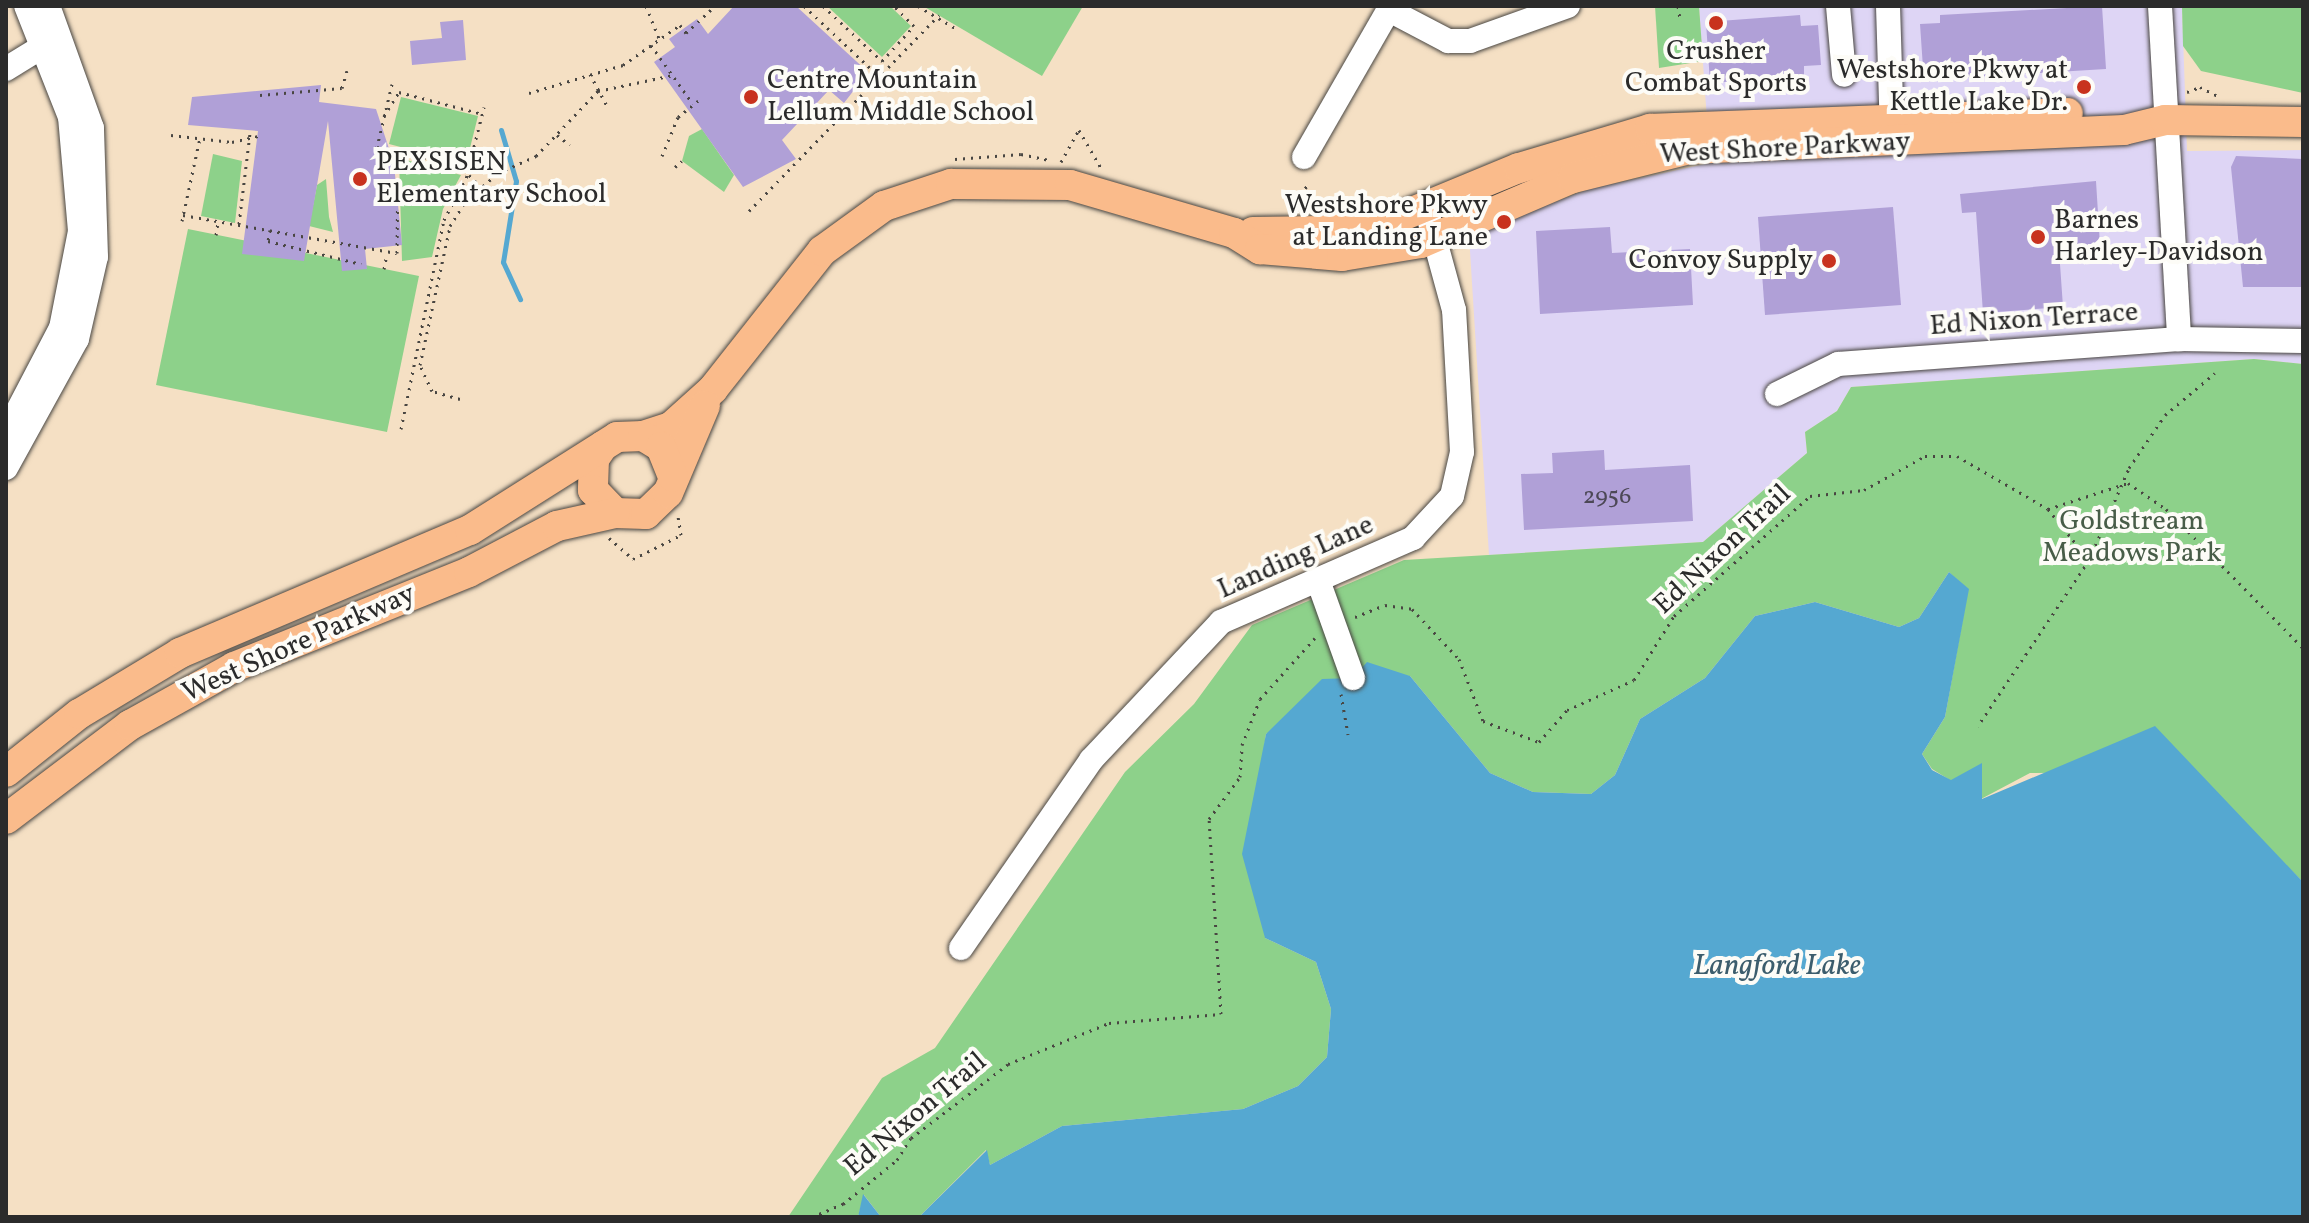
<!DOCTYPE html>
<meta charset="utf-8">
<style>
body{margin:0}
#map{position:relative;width:2309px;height:1223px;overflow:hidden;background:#f5e0c4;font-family:Vollkorn,serif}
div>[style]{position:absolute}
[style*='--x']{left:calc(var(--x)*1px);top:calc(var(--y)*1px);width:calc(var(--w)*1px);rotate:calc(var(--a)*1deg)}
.built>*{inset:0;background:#ded5f5}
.green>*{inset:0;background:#8dd18a}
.water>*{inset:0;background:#55a8d1}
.stream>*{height:5px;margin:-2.5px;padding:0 2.5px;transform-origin:2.5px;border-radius:2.5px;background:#55a8d1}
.building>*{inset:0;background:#b0a0d7}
.path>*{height:3px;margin-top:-1.5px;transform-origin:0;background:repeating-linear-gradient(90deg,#494642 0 2px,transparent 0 8px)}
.roads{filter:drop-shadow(0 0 2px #494642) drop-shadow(0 0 2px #494642)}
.minor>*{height:24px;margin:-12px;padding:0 12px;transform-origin:12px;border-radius:12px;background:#fff}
.major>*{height:30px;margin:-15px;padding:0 15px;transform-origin:15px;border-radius:15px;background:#fabb8b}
.dots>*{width:22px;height:22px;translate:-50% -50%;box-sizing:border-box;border:4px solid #fdfcf7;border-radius:50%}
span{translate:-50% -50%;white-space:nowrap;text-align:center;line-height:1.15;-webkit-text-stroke:8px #fdfcf7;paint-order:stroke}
.number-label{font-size:24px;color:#4c4856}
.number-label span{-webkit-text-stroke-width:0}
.poi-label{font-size:28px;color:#2b2b2b}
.right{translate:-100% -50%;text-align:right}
.left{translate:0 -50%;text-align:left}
.street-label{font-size:28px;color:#2b2b2b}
.park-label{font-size:28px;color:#485d48}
.water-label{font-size:30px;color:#3c5d6d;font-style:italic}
.frame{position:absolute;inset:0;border:8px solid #2b2b2b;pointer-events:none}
</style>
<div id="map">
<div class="built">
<i style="clip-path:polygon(1699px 6px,2182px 6px,2187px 151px,2303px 150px,2303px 364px,2254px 359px,1851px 387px,1837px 411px,1805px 432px,1807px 453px,1703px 542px,1489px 555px,1469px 235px,1589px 189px,1710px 163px)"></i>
</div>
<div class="green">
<i style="clip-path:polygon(827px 6px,890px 6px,911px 26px,882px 57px)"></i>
<i style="clip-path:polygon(923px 6px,1083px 6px,1042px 76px)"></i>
<i style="clip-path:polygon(1655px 6px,1699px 6px,1703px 61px,1659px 68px)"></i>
<i style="clip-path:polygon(2182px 6px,2303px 6px,2303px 93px,2201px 71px,2183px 46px)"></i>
<i style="clip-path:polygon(401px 97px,478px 116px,466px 164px,389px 144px)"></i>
<i style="clip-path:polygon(702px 129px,734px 175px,724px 192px,682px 161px,689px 136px)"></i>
<i style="clip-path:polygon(213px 154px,242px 161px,235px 223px,201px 216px)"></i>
<i style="clip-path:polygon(399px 158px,461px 175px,443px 209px,432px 257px,402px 261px)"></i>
<i style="clip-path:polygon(326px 179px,329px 217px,333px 232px,309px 226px,317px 185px)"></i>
<i style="clip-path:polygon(188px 229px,419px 276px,387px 432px,156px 385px)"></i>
<i style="clip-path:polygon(2254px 359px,2303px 364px,2303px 882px,2194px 772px,2030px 773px,1981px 799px,1932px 769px,1922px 754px,1945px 717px,1968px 590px,1949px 572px,1919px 618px,1899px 627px,1815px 602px,1755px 616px,1705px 678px,1640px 719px,1615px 775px,1591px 794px,1533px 792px,1490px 773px,1410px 676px,1362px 674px,1266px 734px,1259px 784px,1265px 938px,1316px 962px,1331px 1009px,1327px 1057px,1298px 1086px,1243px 1109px,1062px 1126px,990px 1165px,986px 1150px,919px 1217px,881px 1217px,864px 1195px,858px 1217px,788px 1217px,882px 1078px,935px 1048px,1125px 772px,1194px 704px,1252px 625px,1404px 560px,1703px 542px,1807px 453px,1805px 432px,1837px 411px,1851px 387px)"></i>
</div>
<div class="water">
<i style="clip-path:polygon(1949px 572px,1969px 589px,1945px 717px,1922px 754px,1932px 770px,1951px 780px,1982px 763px,1982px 799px,2155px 726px,2303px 882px,2303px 1217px,919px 1217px,987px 1150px,990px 1165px,1062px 1126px,1243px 1109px,1298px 1086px,1327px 1057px,1331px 1009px,1316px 962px,1265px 938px,1242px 854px,1266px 734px,1322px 679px,1353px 678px,1367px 662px,1410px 676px,1490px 773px,1533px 792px,1591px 794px,1615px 775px,1640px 719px,1705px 678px,1755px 616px,1815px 602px,1899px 627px,1919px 618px)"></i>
<i style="clip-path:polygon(863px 1194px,881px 1217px,858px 1217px)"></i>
</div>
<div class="stream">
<i style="--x:501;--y:130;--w:53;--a:73.6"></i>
<i style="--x:516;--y:181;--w:82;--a:99.1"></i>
<i style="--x:503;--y:262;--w:41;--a:65.3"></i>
</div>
<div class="building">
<i style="clip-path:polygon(734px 6px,796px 6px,868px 72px,844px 103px,829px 90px,782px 140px,796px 159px,743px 187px,654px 62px,675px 47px,669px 39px,697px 19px,708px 34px)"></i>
<i style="clip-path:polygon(2102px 6px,2106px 69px,1944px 79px,1943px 67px,1923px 68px,1920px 24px,1940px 23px,1940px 15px)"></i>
<i style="clip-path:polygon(1800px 15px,1801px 26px,1818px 25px,1821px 65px,1804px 66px,1804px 76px,1710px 83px,1706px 22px)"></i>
<i style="clip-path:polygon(463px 20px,466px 60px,412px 65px,410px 41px,442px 38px,440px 22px)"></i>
<i style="clip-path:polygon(321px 85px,319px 102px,376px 109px,394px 164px,402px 245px,365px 249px,367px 269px,342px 271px,328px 121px,304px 261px,242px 254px,258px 131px,188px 125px,192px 97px)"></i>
<i style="clip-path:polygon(2236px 156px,2303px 159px,2303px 287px,2243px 287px,2231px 167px)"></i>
<i style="clip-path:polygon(2096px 181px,2101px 261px,2060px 264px,2063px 307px,1983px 313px,1976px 212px,1962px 213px,1960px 194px)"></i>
<i style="clip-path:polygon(1893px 207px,1901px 305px,1765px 315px,1758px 217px)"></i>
<i style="clip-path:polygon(1610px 227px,1612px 253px,1690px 249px,1693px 305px,1540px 314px,1536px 231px)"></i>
<i style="clip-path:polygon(1604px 450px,1605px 470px,1690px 465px,1693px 521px,1524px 530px,1521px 474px,1553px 473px,1552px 453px)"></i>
</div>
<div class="path">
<i style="--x:646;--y:6;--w:35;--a:68"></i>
<i style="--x:804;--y:6;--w:104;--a:43.1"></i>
<i style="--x:823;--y:6;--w:81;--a:43"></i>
<i style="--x:882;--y:61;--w:47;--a:-47.6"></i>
<i style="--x:914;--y:26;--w:28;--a:-135"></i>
<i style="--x:918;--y:6;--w:43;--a:30.7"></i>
<i style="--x:1678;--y:6;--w:12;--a:81"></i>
<i style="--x:651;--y:45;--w:72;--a:54.6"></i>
<i style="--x:590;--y:74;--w:36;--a:62"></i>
<i style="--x:392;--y:84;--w:65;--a:103.4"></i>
<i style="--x:377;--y:147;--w:124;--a:12.1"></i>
<i style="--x:498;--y:173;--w:42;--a:-24.1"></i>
<i style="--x:536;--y:156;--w:90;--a:-46.4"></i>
<i style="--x:598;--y:91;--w:77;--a:-12"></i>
<i style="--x:2187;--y:92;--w:14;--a:-21"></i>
<i style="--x:2200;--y:87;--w:22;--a:27"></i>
<i style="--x:529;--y:93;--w:98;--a:-16.6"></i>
<i style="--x:623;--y:65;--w:70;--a:-35.1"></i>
<i style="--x:680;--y:25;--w:10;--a:53"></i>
<i style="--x:686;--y:33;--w:40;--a:-43"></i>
<i style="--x:260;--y:95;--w:82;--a:-4.9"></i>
<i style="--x:342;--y:88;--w:18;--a:-74"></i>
<i style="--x:384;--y:116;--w:28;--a:-58"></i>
<i style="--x:399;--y:92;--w:87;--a:14.7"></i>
<i style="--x:171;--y:135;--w:61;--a:6.5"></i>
<i style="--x:232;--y:142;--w:31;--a:-13"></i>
<i style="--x:557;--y:135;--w:16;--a:38"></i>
<i style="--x:662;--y:156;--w:42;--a:-67.7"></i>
<i style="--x:678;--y:117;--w:26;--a:-39"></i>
<i style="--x:955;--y:159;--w:66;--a:-4.3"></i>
<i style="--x:1021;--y:154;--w:30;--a:12"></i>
<i style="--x:1061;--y:162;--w:37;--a:-61"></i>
<i style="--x:1079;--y:130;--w:44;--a:59.9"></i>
<i style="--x:675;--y:167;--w:9;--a:-41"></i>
<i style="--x:468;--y:170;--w:65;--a:-75.7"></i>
<i style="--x:469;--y:175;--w:16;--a:45"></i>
<i style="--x:1289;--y:206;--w:27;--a:-48"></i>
<i style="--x:749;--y:211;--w:273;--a:-45.9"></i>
<i style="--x:183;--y:215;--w:217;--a:10.1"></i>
<i style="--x:397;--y:253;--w:101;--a:-89.4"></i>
<i style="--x:182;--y:221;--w:85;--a:-77.8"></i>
<i style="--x:239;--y:224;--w:92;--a:-83.1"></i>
<i style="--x:270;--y:230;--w:11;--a:100"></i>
<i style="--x:268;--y:241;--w:96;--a:13.9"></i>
<i style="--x:216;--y:235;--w:12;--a:-81"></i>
<i style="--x:384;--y:269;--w:15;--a:-79"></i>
<i style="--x:460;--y:399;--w:29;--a:-164"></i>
<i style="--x:432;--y:391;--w:29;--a:-115"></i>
<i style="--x:420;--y:365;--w:142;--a:-77.8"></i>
<i style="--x:450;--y:226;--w:28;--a:-58"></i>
<i style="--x:465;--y:202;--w:44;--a:-41.3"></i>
<i style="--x:401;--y:429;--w:213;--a:-78.4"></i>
<i style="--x:444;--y:220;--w:56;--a:-62.5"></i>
<i style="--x:2048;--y:509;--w:84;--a:-18"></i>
<i style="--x:2128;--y:483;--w:46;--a:34.4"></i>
<i style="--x:2166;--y:509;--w:195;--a:45.4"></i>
<i style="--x:609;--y:538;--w:32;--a:41"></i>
<i style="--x:633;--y:559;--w:54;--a:-26.6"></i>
<i style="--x:681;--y:535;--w:18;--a:-99"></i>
<i style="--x:2089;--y:560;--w:100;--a:-66.5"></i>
<i style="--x:2129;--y:468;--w:64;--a:-55.8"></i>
<i style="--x:2165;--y:415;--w:65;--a:-40"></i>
<i style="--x:1355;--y:617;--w:32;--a:-22"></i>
<i style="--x:1385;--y:605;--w:27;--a:8"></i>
<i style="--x:1412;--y:609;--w:69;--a:46.8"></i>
<i style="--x:1459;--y:659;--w:66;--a:68.8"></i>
<i style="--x:1483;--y:721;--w:60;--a:20.6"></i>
<i style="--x:1539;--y:742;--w:43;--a:-48.8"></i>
<i style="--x:1567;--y:710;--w:73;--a:-24.1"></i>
<i style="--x:1634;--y:680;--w:75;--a:-58"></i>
<i style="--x:1674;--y:616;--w:181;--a:-41.4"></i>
<i style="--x:1810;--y:496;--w:54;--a:-6.3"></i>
<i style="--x:1864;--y:490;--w:70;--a:-29.1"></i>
<i style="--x:1925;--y:456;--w:32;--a:0"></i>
<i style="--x:1957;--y:456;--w:105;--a:30.2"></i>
<i style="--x:2048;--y:509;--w:65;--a:51.2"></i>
<i style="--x:2089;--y:560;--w:200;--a:123.8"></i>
<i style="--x:1341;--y:694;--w:41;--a:80.1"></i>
<i style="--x:812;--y:1217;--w:34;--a:-23"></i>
<i style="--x:843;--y:1204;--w:70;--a:-39.2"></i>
<i style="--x:897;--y:1160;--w:26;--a:-58"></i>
<i style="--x:911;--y:1138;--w:122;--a:-37.3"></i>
<i style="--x:1008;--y:1064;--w:109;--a:-22.1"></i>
<i style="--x:1109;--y:1023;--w:112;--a:-4.6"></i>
<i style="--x:1221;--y:1014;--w:195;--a:-93.5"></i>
<i style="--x:1209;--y:819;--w:52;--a:-53.6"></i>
<i style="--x:1240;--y:777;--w:32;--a:-86"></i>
<i style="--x:1242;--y:745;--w:49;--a:-68.6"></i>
<i style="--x:1260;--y:699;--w:82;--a:-48"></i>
</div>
<div class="roads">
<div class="minor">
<i style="--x:1838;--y:6;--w:69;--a:85"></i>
<i style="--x:1888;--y:6;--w:130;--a:88.2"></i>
<i style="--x:2160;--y:6;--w:334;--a:86.7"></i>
<i style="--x:1389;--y:10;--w:67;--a:27.7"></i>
<i style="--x:1448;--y:41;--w:22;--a:0"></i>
<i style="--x:1470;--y:41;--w:104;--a:-19.7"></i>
<i style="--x:6;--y:69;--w:46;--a:-31.6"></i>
<i style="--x:1304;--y:157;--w:174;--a:-60.1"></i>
<i style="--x:1777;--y:394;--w:68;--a:-26.2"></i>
<i style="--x:1838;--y:364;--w:342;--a:-4.2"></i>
<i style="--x:2179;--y:339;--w:124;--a:0.9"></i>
<i style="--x:6;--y:433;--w:119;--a:-62.4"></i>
<i style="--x:61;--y:328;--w:99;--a:-78.9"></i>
<i style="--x:80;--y:231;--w:114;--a:-95"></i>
<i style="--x:70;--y:117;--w:119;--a:-111.6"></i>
<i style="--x:6;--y:468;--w:147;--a:-61.2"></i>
<i style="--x:77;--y:339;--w:84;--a:-77"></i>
<i style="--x:96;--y:257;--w:129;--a:-91.8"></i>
<i style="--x:92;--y:128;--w:130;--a:-109.8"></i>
<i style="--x:1319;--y:583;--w:101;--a:70.3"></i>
<i style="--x:961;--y:948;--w:229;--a:-55.3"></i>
<i style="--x:1091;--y:760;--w:190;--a:-46.7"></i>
<i style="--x:1221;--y:622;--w:210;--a:-23.6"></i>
<i style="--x:1413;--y:538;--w:57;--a:-47.1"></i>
<i style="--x:1452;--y:496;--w:45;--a:-77.2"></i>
<i style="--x:1462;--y:452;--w:142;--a:-93.2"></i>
<i style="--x:1454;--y:310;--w:91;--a:-105.3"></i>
</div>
<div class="major">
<i style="--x:1253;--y:232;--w:71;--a:-0.8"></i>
<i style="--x:1324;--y:231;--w:72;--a:-9.6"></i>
<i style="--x:1395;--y:219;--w:134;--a:-22.4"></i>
<i style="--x:1519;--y:168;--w:137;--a:-16.6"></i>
<i style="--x:1650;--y:129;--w:418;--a:-2.2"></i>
<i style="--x:643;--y:436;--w:29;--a:-18"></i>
<i style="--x:671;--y:427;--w:57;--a:-42.1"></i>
<i style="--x:713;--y:389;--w:176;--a:-51.7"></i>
<i style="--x:822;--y:251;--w:77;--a:-36"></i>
<i style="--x:884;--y:206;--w:71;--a:-18.2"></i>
<i style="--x:951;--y:184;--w:119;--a:0.5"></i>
<i style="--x:1070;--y:185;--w:171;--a:16.3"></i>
<i style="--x:1234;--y:233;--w:31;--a:32"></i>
<i style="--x:1260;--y:249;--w:82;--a:4.9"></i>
<i style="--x:1342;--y:256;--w:80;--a:-9.3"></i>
<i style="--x:1421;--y:243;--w:165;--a:-23.2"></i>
<i style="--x:1573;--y:178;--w:120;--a:-14"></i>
<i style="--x:1689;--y:149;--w:435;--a:-2.5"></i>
<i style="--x:2124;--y:130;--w:42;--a:-13.7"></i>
<i style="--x:2165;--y:120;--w:138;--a:0.8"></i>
<i style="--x:603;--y:446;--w:16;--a:125"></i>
<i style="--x:594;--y:459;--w:31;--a:92"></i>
<i style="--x:593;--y:490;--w:32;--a:46"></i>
<i style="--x:615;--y:513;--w:31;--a:2"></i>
<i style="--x:646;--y:514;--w:30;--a:-44"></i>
<i style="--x:668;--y:493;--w:95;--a:-67"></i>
<i style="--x:6;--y:772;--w:93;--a:-38.5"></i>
<i style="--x:79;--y:714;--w:118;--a:-31.1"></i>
<i style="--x:180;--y:653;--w:315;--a:-23"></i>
<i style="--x:470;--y:530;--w:174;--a:-32.3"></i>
<i style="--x:617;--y:437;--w:26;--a:-2"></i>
<i style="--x:643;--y:436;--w:21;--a:31"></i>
<i style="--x:661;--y:447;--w:32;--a:68"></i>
<i style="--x:6;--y:819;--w:156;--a:-37.2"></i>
<i style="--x:130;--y:725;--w:119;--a:-29.1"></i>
<i style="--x:234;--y:667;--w:253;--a:-22"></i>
<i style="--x:469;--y:572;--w:99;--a:-27.6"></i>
<i style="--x:557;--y:526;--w:59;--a:-12.6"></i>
</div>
</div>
<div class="dots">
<i style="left:1716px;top:23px;background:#c8321e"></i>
<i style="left:2084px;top:87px;background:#c8321e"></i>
<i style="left:751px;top:97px;background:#c8321e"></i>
<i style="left:360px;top:179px;background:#c8321e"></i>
<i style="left:1504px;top:222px;background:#c8321e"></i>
<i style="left:2038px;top:237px;background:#c8321e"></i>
<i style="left:1829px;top:261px;background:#c8321e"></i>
</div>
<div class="number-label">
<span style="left:1607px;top:498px">2956</span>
</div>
<div class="poi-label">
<span style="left:1716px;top:68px">Crusher<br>Combat Sports</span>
<span class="right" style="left:2068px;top:87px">Westshore Pkwy at<br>Kettle Lake Dr.</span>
<span class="left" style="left:767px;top:97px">Centre Mountain<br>Lellum Middle School</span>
<span class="left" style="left:376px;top:179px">PEXSISEṈ<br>Elementary School</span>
<span class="right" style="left:1488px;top:222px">Westshore Pkwy<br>at Landing Lane</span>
<span class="left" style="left:2054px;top:237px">Barnes<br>Harley-Davidson</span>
<span class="right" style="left:1813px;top:261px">Convoy Supply</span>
</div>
<div class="street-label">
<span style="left:1785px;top:149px;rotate:-3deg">West Shore Parkway</span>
<span style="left:2034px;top:320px;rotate:-4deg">Ed Nixon Terrace</span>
<span style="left:1723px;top:550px;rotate:-43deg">Ed Nixon Trail</span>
<span style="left:1296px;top:558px;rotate:-24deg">Landing Lane</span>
<span style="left:299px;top:644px;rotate:-24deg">West Shore Parkway</span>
<span style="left:916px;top:1115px;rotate:-40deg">Ed Nixon Trail</span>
</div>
<div class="park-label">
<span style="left:2132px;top:538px">Goldstream<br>Meadows Park</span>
</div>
<div class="water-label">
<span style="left:1777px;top:966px">Langford Lake</span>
</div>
<div class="frame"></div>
</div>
